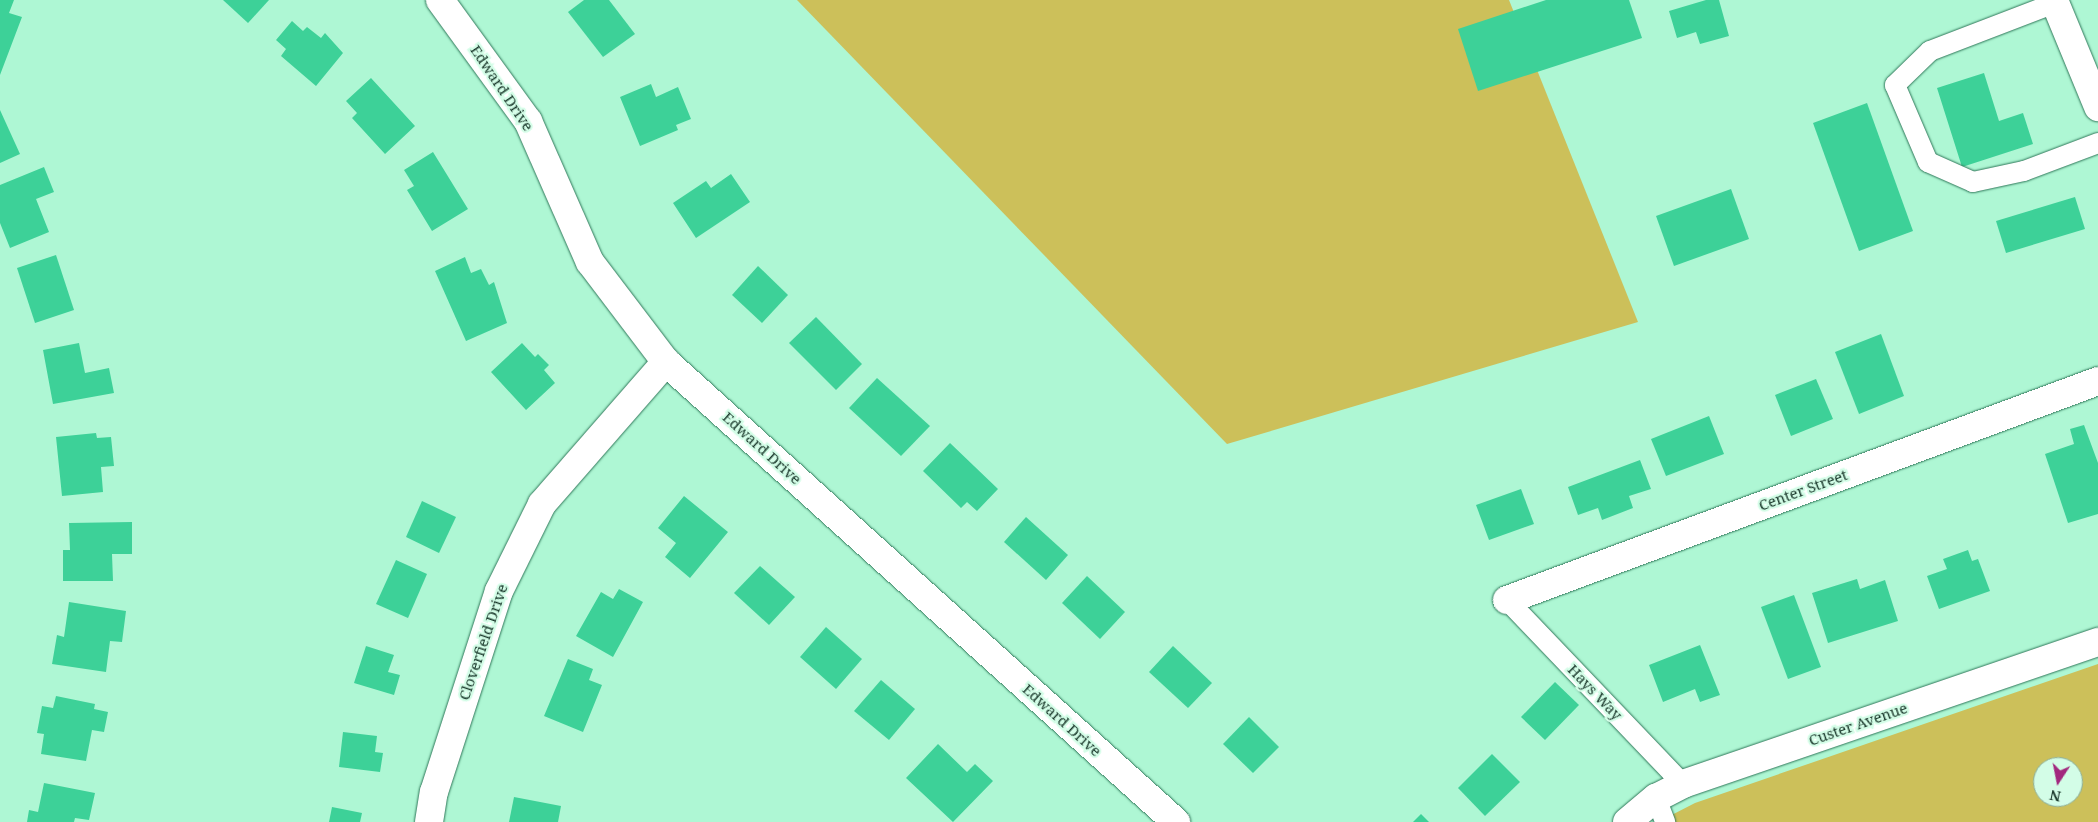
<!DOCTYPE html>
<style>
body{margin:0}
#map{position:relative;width:2098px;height:822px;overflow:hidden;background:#aef7d4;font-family:"Noto Serif",serif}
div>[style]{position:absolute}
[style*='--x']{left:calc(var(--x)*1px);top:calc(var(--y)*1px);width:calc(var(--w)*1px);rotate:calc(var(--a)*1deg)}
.green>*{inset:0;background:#ccc05a}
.building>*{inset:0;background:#3dd198}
.roads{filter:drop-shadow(0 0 1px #2f7759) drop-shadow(0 0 1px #2f7759)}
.lane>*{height:20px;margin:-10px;padding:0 10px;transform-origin:10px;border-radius:10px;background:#fff}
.street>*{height:28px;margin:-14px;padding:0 14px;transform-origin:14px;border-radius:14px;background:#fff}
.secondary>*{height:28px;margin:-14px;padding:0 14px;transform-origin:14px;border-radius:14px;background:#fff}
span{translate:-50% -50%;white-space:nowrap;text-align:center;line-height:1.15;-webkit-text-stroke:4.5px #d3fde7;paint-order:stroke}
.street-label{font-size:15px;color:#19372a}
.north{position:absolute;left:2033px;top:757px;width:50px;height:50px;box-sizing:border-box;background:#d3fde7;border:1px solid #89ae9b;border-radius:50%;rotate:191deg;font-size:14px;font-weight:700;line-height:20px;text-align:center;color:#19372a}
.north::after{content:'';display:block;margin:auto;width:18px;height:22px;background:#a2287e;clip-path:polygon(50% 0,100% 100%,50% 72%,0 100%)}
</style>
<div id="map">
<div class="green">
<i style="clip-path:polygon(797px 0,1509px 0,1638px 322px,1227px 444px)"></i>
<i style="clip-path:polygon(evenodd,2098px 664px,2098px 822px,1658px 822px,1695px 803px,2098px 664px,2043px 767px,2073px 767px,2073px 797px,2043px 797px,2043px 767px)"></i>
</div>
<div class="building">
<i style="clip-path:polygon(0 0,14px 0,9px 13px,22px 17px,0 75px)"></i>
<i style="clip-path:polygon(223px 0,269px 0,248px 23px)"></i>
<i style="clip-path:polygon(584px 0,609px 0,635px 34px,603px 57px,568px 12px)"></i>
<i style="clip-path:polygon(1546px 0,1629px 0,1642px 38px,1478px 91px,1458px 29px)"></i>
<i style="clip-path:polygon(1706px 0,1719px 0,1729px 36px,1700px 44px,1696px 32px,1677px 38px,1669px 11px)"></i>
<i style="clip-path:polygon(292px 21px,303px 31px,307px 27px,321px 38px,325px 33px,343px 53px,316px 86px,281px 56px,286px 49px,276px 40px)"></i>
<i style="clip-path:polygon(1984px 73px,1999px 121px,2023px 113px,2033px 144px,1962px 167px,1937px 88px)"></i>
<i style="clip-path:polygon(371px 78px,415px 126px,385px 154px,352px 118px,357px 113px,346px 101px)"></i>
<i style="clip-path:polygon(651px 84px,656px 97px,678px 87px,691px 119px,676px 125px,678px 130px,640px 146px,620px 97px)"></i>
<i style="clip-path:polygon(1867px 103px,1913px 231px,1859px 251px,1813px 123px)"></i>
<i style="clip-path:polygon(0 110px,20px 154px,0 163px)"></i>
<i style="clip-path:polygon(433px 152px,468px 209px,432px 231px,407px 190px,414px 186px,404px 170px)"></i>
<i style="clip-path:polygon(44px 167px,54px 192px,36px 199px,49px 232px,10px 248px,0 223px,0 185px)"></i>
<i style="clip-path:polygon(731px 174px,750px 202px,696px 238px,673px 203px,706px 181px,711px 188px)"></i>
<i style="clip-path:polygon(1731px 189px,1749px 239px,1674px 266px,1656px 216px)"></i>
<i style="clip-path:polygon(2075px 197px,2085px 229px,2006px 253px,1996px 221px)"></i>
<i style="clip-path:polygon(56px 255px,74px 310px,35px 323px,17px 268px)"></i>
<i style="clip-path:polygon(465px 257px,471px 273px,481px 269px,489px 285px,494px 282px,507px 323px,466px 341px,435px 271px)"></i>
<i style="clip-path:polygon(758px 266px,788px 295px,762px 323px,732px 295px)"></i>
<i style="clip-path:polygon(816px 317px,862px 364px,836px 390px,789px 343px)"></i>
<i style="clip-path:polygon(1881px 334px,1904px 396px,1859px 414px,1835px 352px)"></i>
<i style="clip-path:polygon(79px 343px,85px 373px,109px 368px,114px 393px,53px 404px,43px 350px)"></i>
<i style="clip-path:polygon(522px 343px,535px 357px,538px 354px,549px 365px,544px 370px,555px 383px,526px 410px,491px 372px)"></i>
<i style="clip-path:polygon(877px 378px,930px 426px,901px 456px,849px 408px)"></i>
<i style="clip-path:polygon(1816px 379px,1833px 419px,1791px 436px,1775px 395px)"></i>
<i style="clip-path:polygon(1709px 416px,1724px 454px,1666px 476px,1651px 439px)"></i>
<i style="clip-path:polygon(2084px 425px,2098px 463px,2098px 514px,2068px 523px,2045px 454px,2074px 444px,2070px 429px)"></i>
<i style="clip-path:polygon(96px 433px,97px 438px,111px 437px,114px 466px,101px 467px,103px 492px,62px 496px,56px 437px)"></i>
<i style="clip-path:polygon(950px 443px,998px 489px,977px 511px,967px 502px,961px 508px,923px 471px)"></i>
<i style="clip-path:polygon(1640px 460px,1651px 489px,1629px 496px,1633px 508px,1602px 520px,1598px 508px,1578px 515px,1568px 487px)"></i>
<i style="clip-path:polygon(1521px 489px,1534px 524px,1489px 540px,1476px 505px)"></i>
<i style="clip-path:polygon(684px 496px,728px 532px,690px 578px,665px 557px,676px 543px,658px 528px)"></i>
<i style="clip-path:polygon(422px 501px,456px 517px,439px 553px,406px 537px)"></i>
<i style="clip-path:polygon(1026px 517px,1068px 555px,1046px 580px,1004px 542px)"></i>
<i style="clip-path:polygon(132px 522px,132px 554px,112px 554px,113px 581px,63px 581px,63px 550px,70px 550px,69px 523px)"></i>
<i style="clip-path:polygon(1968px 550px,1972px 561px,1978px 559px,1990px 591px,1939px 609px,1927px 576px,1947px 569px,1943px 559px)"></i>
<i style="clip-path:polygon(396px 560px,427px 574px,408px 618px,376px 604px)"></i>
<i style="clip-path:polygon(760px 566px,795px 597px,769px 625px,734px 593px)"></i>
<i style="clip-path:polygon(1087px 576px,1125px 612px,1100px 639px,1062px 603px)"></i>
<i style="clip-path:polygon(1857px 579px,1860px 589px,1885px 580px,1898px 621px,1828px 643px,1812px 593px)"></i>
<i style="clip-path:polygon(619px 589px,643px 602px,613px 657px,576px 636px,601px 592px,613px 599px)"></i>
<i style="clip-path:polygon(1794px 595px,1821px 667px,1788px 679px,1761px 607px)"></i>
<i style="clip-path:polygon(69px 602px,126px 611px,122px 642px,110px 641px,106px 672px,52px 664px,57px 635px,64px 637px)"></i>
<i style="clip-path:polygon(826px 627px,862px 659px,836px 689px,800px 657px)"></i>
<i style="clip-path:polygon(1700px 645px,1720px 695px,1700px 702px,1695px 689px,1663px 702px,1649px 665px)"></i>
<i style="clip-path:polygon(366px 646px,394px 655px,388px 672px,400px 675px,394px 695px,354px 683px)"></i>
<i style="clip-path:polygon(1173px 646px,1212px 683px,1188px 708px,1149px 672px)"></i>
<i style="clip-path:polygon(568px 659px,593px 669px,589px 680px,602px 685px,583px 732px,544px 716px)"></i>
<i style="clip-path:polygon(881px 680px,915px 709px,889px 740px,854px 711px)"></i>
<i style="clip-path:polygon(1555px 682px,1579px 705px,1545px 740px,1521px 717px)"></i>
<i style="clip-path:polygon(56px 696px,95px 704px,94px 709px,108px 712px,104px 732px,92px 730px,86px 761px,41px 754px,44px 734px,37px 733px,42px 706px,53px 708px)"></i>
<i style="clip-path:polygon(1249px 717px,1279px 747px,1253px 773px,1223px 744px)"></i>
<i style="clip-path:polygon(343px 732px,377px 736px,375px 752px,383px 753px,380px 772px,339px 767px)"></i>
<i style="clip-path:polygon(938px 744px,967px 772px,975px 764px,993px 781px,953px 822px,906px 778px)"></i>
<i style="clip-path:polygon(1492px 754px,1520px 782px,1485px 816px,1458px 788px)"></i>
<i style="clip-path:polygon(44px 783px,95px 793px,89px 820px,75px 818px,74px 822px,27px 822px,29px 810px,38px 812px)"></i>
<i style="clip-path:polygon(514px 797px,561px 806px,558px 822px,509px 822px)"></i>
<i style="clip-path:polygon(332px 807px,362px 813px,360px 822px,329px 822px)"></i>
<i style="clip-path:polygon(1421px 814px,1429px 822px,1413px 822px)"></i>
</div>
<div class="roads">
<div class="lane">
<i style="--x:2055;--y:3;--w:134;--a:159"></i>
<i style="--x:1930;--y:51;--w:49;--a:135.8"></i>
<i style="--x:1895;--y:85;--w:84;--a:66.8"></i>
<i style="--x:1928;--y:162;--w:49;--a:24"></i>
<i style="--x:1973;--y:182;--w:52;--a:-12.2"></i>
<i style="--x:2024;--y:171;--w:79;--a:-20.7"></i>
<i style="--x:1507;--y:600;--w:255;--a:46.3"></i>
<i style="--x:1656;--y:798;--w:26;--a:69"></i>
</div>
<div class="street">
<i style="--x:440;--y:0;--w:150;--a:54"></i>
<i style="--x:528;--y:121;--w:154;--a:66.3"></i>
<i style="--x:590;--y:262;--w:126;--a:52.8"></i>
<i style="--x:666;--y:362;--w:687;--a:42.05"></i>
<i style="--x:1507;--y:600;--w:630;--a:-20.33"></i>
<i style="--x:429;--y:822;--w:30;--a:-81"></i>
<i style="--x:434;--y:792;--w:211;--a:-72.1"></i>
<i style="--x:499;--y:591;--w:97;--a:-63.7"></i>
<i style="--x:542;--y:504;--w:189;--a:-48.9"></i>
<i style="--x:1627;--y:822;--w:38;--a:-40"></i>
<i style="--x:1656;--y:798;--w:30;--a:-27"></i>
<i style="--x:1683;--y:784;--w:439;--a:-18.9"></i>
</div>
<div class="secondary">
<i style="--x:2054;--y:0;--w:116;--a:67.6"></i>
</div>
</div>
<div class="street-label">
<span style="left:502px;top:88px;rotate:56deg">Edward Drive</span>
<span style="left:762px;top:448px;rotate:42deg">Edward Drive</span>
<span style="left:1803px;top:490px;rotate:-20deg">Center Street</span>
<span style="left:483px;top:642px;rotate:-71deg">Cloverfield Drive</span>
<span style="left:1595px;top:692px;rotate:46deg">Hays Way</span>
<span style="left:1062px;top:720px;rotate:42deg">Edward Drive</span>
<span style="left:1858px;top:724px;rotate:-19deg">Custer Avenue</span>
</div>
<div class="north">N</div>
</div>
